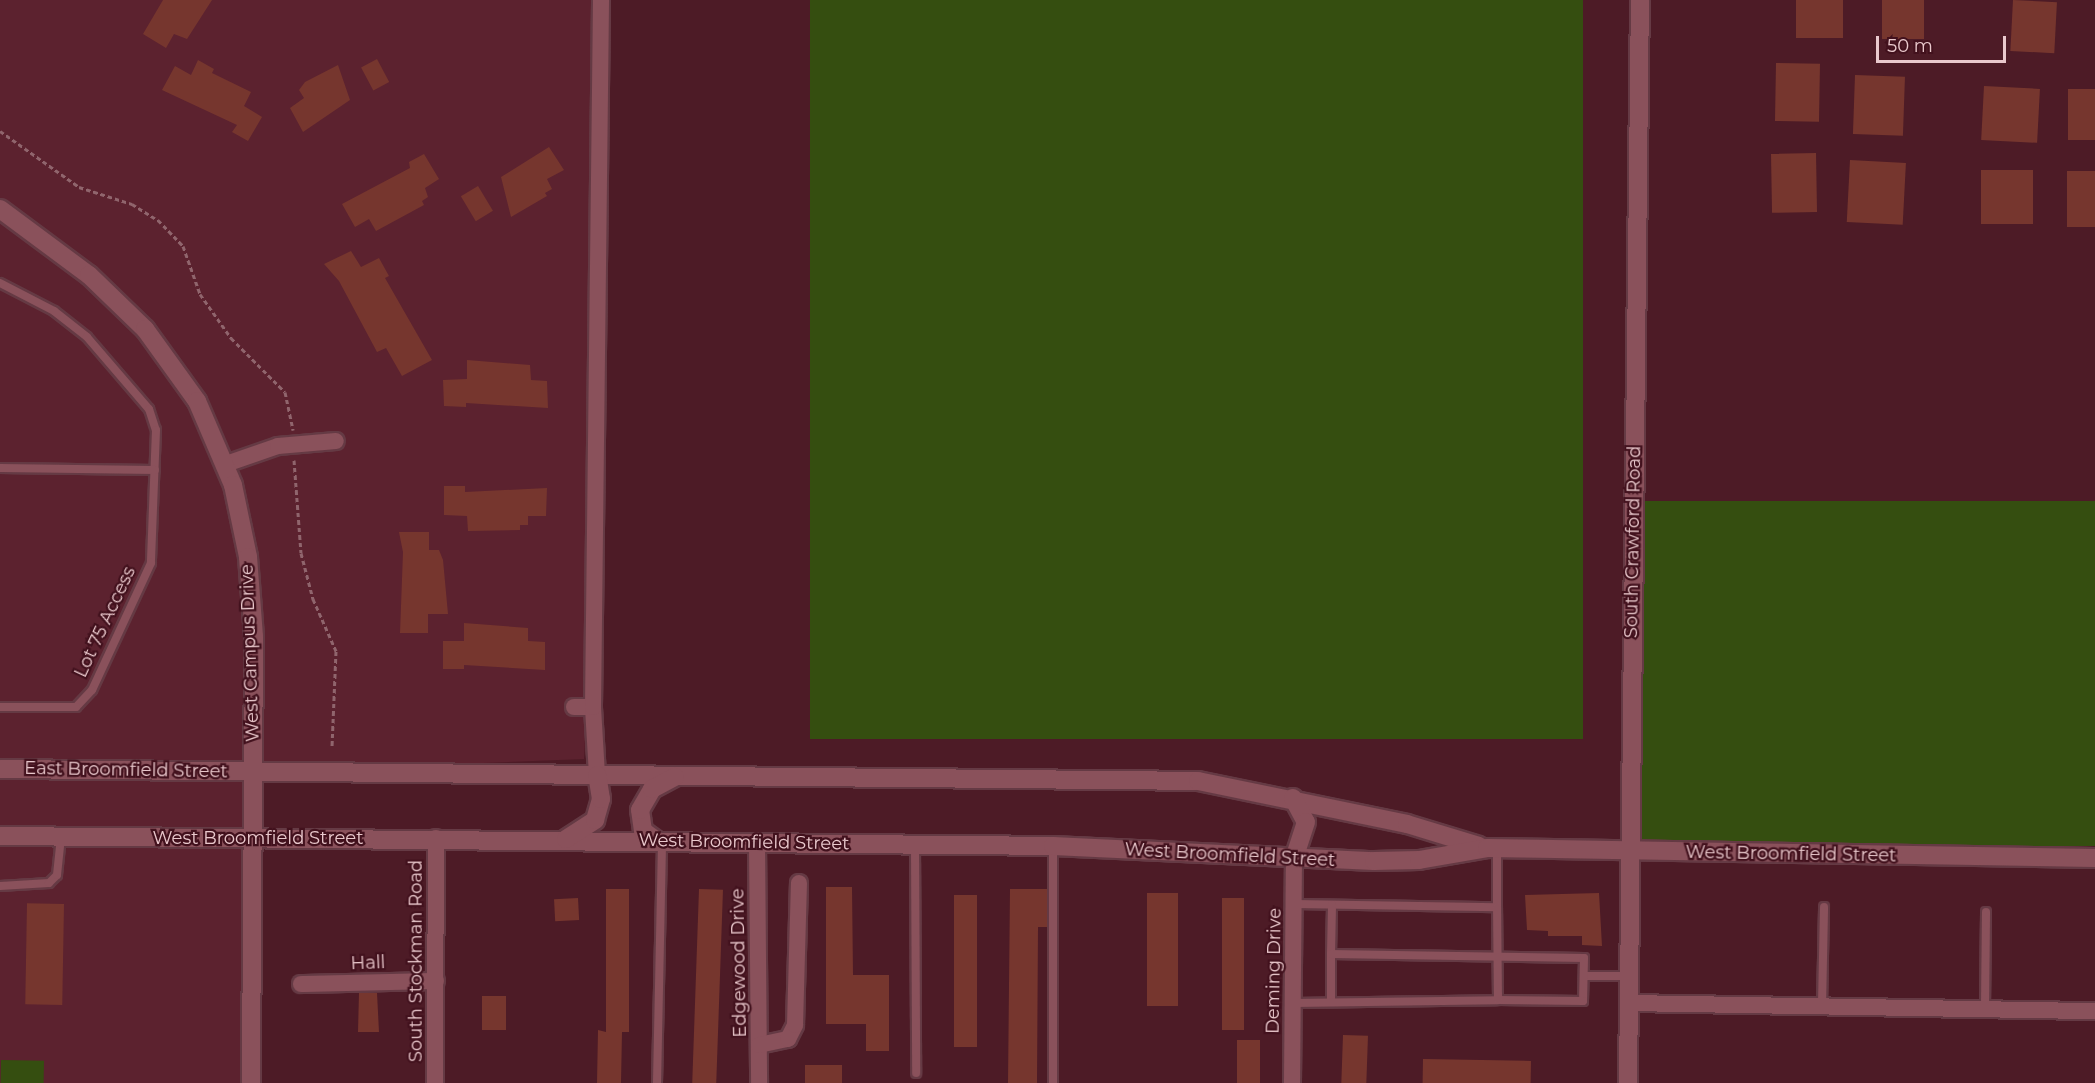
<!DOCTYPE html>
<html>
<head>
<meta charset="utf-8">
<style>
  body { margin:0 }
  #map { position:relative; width:2095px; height:1083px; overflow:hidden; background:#4d1b26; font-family:Montserrat,sans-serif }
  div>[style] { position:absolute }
  .built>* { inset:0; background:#5c222f }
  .green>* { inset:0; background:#354e10; transform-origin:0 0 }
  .building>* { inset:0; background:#76362e; transform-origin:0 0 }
  .path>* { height:3px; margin-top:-1.5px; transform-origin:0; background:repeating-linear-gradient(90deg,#90656d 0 4.5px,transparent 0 7.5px) }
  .roads { filter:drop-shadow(2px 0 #653a44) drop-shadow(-2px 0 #653a44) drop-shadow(0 2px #653a44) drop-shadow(0 -2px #653a44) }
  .lane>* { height:8px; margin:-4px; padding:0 4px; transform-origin:4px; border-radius:4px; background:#8a515b }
  .street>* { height:16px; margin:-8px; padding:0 8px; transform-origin:8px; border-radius:8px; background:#8a515b }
  .secondary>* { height:18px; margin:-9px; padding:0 9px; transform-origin:9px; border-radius:9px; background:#8a515b }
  span { translate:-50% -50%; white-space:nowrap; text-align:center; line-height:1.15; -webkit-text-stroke:4.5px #42111d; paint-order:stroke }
  .street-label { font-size:18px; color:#eac9cd }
  .scale { position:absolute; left:1876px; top:36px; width:130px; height:27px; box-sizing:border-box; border:3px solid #eac9cd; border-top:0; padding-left:8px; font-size:18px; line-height:21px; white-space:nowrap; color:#eac9cd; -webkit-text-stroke:4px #42111d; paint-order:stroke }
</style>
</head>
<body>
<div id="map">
  <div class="built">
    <i style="clip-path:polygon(0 0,601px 0,594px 574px,584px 759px,253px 772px,251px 1083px,0 1083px)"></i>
  </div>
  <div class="green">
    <i style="left:810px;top:0;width:773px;height:739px"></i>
    <i style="left:1634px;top:501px;width:461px;height:345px"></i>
    <i style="left:1px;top:1060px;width:43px;height:23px;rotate:1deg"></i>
  </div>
  <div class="building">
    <i style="clip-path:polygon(163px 0,212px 0,187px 39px,174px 34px,166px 48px,143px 34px)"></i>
    <i style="left:1796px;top:0;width:47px;height:38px"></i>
    <i style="left:1882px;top:0;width:42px;height:39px"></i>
    <i style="left:2013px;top:0;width:44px;height:51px;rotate:3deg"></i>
    <i style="left:377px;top:59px;width:26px;height:18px;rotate:62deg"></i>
    <i style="clip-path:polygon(198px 60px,214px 69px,212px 73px,251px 92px,244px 106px,262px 117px,248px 141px,232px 132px,237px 125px,162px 90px,175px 66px,191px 75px)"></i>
    <i style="left:1776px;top:63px;width:44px;height:58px;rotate:1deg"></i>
    <i style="clip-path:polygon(338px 65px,350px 100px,303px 132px,290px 108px,304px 98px,299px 90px,305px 82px)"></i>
    <i style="left:1855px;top:75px;width:50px;height:59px;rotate:2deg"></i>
    <i style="left:1984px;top:86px;width:56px;height:54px;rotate:3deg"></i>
    <i style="left:2068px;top:89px;width:27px;height:51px"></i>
    <i style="clip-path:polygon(549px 147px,564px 170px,547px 179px,552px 189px,545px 193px,547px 196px,511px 217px,501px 177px)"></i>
    <i style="left:1816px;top:153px;width:59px;height:45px;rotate:89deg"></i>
    <i style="clip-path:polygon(424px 154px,439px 179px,425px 188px,428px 197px,422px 201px,424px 205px,376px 231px,369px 219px,355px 227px,342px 204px,410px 168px,409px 162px)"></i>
    <i style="left:1850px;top:160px;width:56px;height:62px;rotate:3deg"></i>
    <i style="left:1981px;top:170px;width:52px;height:54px"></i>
    <i style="left:2067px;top:171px;width:28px;height:56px"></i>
    <i style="left:478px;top:186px;width:29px;height:20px;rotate:59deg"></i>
    <i style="clip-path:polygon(351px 251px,361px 267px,379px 258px,389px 276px,385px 278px,432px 360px,402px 376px,386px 348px,377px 352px,339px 281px,324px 264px)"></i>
    <i style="clip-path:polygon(467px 360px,530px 365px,531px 380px,547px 381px,548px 408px,466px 403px,466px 407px,444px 406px,443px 380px,467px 379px)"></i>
    <i style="clip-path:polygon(444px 486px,465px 486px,465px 492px,547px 488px,546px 516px,528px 516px,528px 525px,520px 525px,520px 530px,468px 531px,467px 516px,444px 515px)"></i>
    <i style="clip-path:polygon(399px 532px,429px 532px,429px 550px,439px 550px,443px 560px,448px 614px,428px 614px,428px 633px,400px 633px,403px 552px)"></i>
    <i style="clip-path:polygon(464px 623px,528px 628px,528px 641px,545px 642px,545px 670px,464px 665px,464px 669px,443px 669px,443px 641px,464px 641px)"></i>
    <i style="clip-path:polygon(826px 887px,852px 887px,853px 975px,889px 975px,889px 1051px,866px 1051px,866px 1024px,826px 1024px)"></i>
    <i style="clip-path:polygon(606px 889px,629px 889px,629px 1032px,622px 1032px,621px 1083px,597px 1083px,598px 1030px,606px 1032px)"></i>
    <i style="left:699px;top:889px;width:24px;height:194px;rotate:2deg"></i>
    <i style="clip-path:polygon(1010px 889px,1047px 889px,1047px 927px,1038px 927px,1037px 1083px,1008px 1083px)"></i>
    <i style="left:1147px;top:893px;width:31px;height:113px"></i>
    <i style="clip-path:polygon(1599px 893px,1602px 946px,1582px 945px,1582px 936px,1548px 936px,1548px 931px,1527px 930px,1525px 895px)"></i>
    <i style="left:954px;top:895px;width:23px;height:152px"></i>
    <i style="left:578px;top:898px;width:22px;height:24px;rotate:87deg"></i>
    <i style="left:1222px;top:898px;width:22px;height:132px"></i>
    <i style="left:64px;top:904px;width:101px;height:37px;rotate:91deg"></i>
    <i style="clip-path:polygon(359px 993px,377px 993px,379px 1032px,358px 1032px)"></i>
    <i style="left:482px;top:996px;width:24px;height:34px"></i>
    <i style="left:1343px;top:1035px;width:25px;height:48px;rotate:2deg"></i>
    <i style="left:1237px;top:1040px;width:23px;height:43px"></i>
    <i style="left:1423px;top:1059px;width:108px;height:24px;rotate:1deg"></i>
    <i style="left:805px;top:1065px;width:37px;height:18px"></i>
  </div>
  <div class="path">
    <i style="left:0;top:131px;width:97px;rotate:35.3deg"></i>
    <i style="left:79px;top:187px;width:56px;rotate:17.8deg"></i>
    <i style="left:132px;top:204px;width:31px;rotate:32deg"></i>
    <i style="left:158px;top:220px;width:36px;rotate:46deg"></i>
    <i style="left:183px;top:246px;width:51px;rotate:70.5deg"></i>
    <i style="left:200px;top:294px;width:54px;rotate:54.8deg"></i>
    <i style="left:231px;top:338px;width:76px;rotate:45deg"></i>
    <i style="left:285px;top:392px;width:39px;rotate:78deg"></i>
    <i style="left:294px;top:460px;width:93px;rotate:85.7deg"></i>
    <i style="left:301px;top:553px;width:48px;rotate:75.4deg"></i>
    <i style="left:313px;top:599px;width:57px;rotate:66.1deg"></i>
    <i style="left:336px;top:651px;width:95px;rotate:92.4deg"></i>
  </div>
  <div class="roads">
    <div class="lane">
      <i style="left:0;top:283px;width:61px;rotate:27.4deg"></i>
      <i style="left:54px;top:311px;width:42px;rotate:38.2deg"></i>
      <i style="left:87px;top:337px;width:95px;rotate:49.3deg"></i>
      <i style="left:149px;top:409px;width:22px;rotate:72deg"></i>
      <i style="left:156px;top:430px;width:133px;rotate:92.2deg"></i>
      <i style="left:151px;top:563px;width:140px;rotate:114.9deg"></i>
      <i style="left:92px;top:690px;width:23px;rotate:133deg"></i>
      <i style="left:76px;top:707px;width:76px;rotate:180deg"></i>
      <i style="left:0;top:468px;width:155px;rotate:0.7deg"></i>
      <i style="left:915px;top:844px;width:229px;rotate:89.7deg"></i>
      <i style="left:0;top:886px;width:49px;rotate:-3.5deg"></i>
      <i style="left:49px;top:883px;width:11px;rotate:-45deg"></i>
      <i style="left:57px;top:875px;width:31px;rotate:-84deg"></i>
      <i style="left:60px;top:844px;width:9px;rotate:-41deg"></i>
      <i style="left:1295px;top:904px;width:202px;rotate:0.9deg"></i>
      <i style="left:1497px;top:907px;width:58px;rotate:-90deg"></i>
      <i style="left:1331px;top:954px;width:49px;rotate:-88.8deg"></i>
      <i style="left:1584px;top:976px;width:44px"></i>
      <i style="left:1331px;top:1000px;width:46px;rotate:-90deg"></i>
      <i style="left:1331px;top:954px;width:253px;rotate:0.9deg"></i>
      <i style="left:1584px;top:958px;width:43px;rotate:91.3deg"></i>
      <i style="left:1583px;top:1001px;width:85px;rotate:-179.3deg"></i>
      <i style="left:1294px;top:1003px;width:204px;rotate:-0.8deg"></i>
      <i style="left:1498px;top:1000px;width:93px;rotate:-90.6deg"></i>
      <i style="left:1822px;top:1005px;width:98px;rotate:-88.8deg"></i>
      <i style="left:1985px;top:1008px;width:96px;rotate:-89.4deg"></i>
      <i style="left:657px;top:1083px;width:241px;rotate:-88.8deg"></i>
      <i style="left:1053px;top:1083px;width:237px;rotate:-90deg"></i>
    </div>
    <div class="street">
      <i style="left:226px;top:464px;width:55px;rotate:-19.1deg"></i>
      <i style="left:278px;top:446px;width:58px;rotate:-4.9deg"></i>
      <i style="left:574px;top:707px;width:19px"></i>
      <i style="left:597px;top:775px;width:68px;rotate:-93.4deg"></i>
      <i style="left:593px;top:707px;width:707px;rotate:-89.35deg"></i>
      <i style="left:757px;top:843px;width:240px;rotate:89.5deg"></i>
      <i style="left:301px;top:984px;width:135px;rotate:-1.3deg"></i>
      <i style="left:1628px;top:1003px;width:467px;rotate:1deg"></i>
      <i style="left:759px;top:1045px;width:30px;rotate:-12deg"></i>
      <i style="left:788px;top:1039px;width:16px;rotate:-63deg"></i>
      <i style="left:795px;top:1025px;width:142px;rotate:-88.4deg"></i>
      <i style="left:435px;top:1083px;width:245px;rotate:-89.8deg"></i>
      <i style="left:1292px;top:1083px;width:224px;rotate:-89.5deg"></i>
    </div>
    <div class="secondary">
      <i style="left:0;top:209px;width:111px;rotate:36.6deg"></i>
      <i style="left:89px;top:275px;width:78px;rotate:44deg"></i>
      <i style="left:145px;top:329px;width:89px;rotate:54.2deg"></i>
      <i style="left:197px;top:401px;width:91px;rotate:66.8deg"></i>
      <i style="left:233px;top:485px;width:74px;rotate:78.2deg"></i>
      <i style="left:248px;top:557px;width:80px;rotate:85.7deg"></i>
      <i style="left:254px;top:637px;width:446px;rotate:90.4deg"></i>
      <i style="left:0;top:769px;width:1198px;rotate:0.57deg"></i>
      <i style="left:1198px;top:781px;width:213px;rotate:11.6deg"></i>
      <i style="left:1407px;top:824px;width:75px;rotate:17deg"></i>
      <i style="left:1293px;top:798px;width:27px;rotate:62deg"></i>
      <i style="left:1306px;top:822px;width:39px;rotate:108deg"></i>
      <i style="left:0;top:836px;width:1053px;rotate:0.54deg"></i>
      <i style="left:1053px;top:846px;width:321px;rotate:2.7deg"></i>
      <i style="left:1374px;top:861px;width:45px;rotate:-1.3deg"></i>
      <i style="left:1419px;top:860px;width:69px;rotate:-10deg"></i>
      <i style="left:1487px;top:848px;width:608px;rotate:0.94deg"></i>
      <i style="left:566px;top:839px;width:35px;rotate:-33deg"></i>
      <i style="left:595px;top:820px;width:22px;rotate:-74deg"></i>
      <i style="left:601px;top:799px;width:24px;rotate:-99deg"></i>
      <i style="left:657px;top:841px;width:17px;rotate:-144deg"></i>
      <i style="left:643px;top:831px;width:21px;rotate:-98deg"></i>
      <i style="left:640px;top:810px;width:24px;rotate:-60deg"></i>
      <i style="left:652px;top:789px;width:26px;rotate:-28deg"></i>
      <i style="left:1628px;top:1083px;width:1083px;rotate:-89.37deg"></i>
    </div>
  </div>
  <div class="street-label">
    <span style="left:1633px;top:542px;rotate:-89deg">South Crawford Road</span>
    <span style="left:105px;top:622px;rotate:-65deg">Lot 75 Access</span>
    <span style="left:250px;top:653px;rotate:-92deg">West Campus Drive</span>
    <span style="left:126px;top:770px;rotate:1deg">East Broomfield Street</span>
    <span style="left:258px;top:838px">West Broomfield Street</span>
    <span style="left:744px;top:842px;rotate:1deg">West Broomfield Street</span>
    <span style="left:1791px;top:854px;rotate:1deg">West Broomfield Street</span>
    <span style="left:1230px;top:855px;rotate:3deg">West Broomfield Street</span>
    <span style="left:416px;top:961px;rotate:-90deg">South Stockman Road</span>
    <span style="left:368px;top:963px;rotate:-2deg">Hall</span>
    <span style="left:739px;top:963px;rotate:-91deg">Edgewood Drive</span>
    <span style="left:1274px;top:971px;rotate:-89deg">Deming Drive</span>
  </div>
  <div class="scale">50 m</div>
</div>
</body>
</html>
